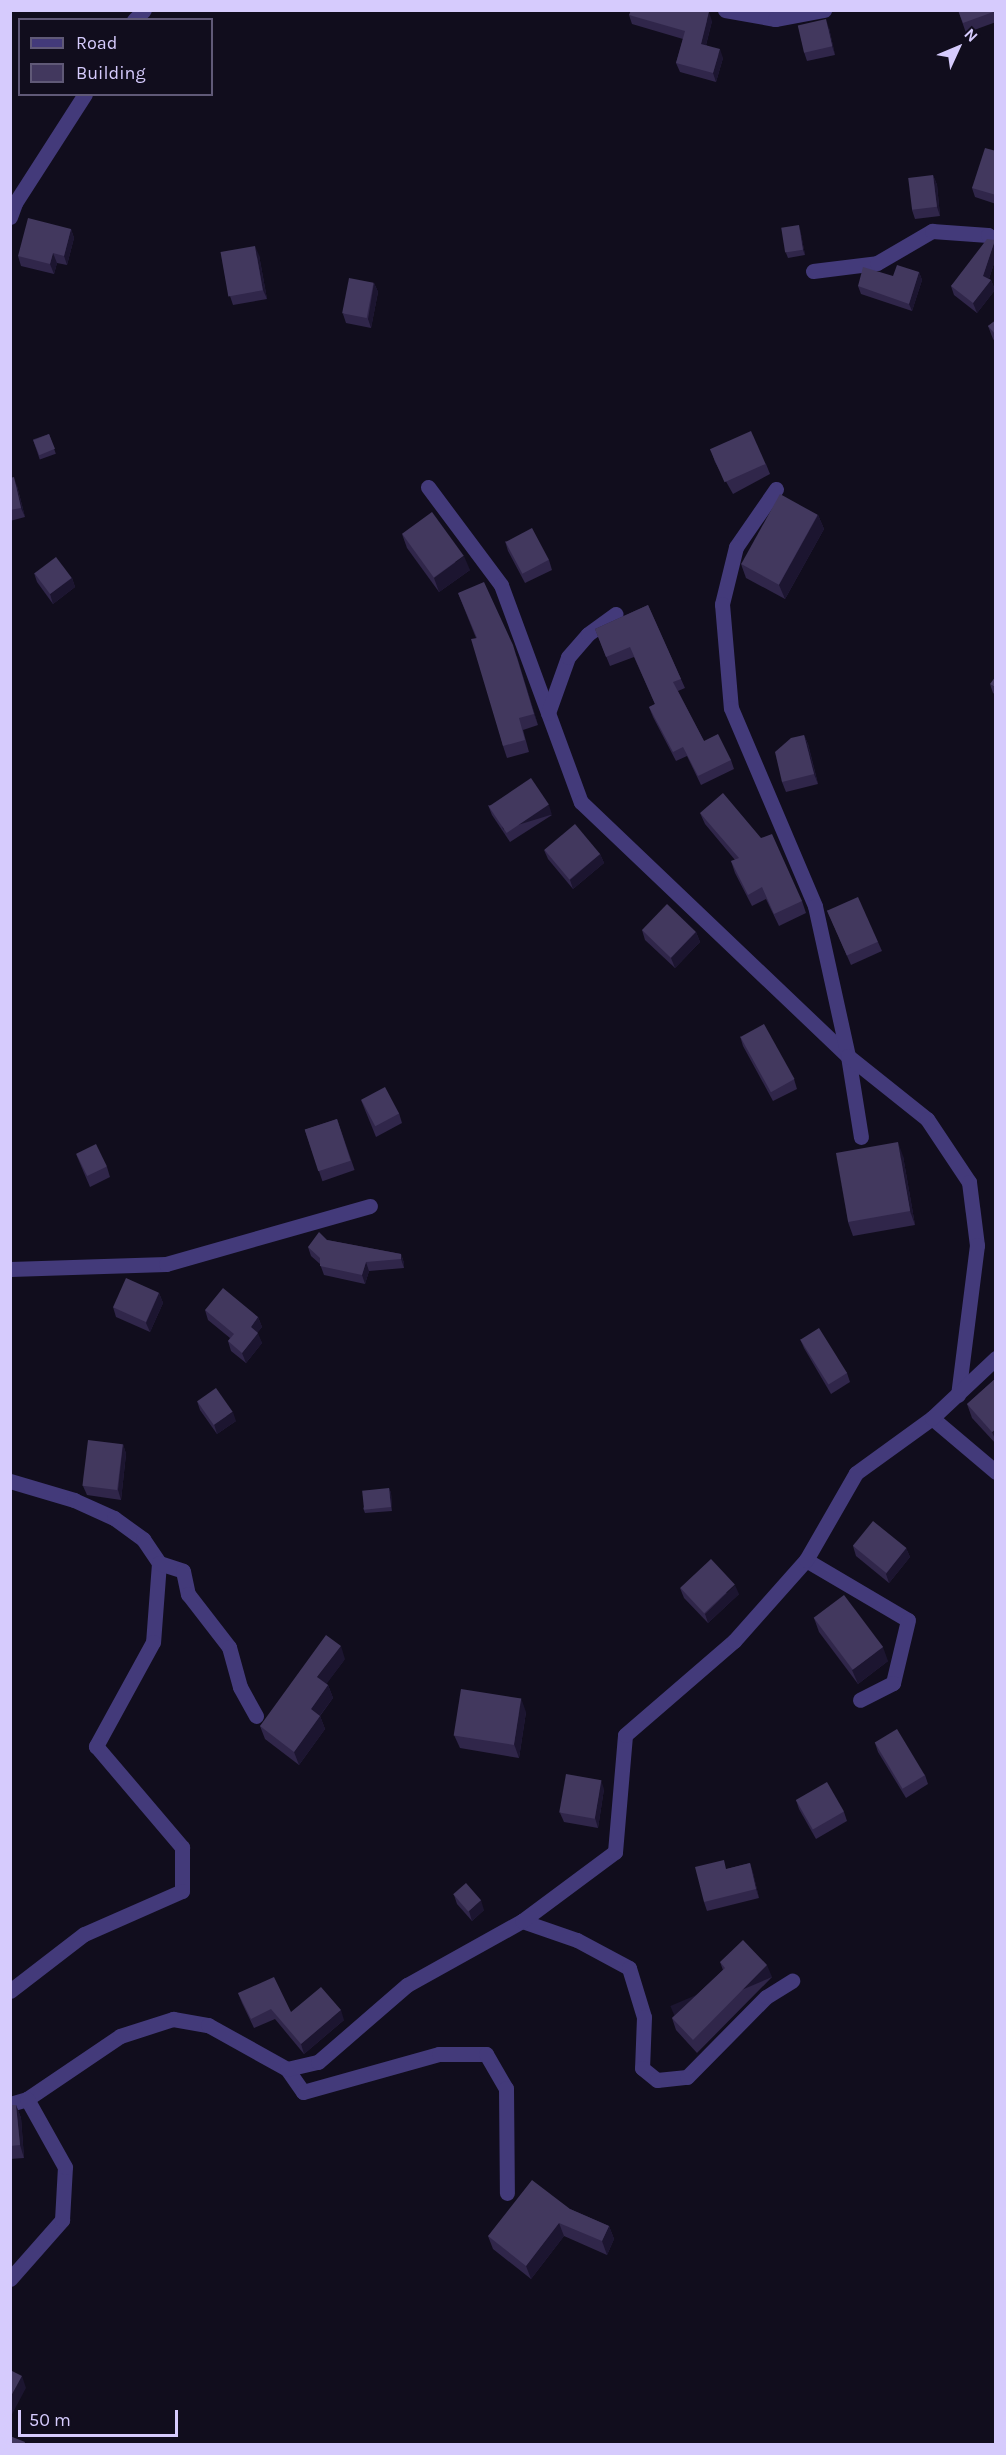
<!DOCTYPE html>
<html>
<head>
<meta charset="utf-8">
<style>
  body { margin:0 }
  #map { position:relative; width:1006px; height:2455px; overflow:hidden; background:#110d1d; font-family:Karla,sans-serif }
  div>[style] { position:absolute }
  .street>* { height:15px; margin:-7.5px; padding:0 7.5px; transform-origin:7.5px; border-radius:7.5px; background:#433a7a }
  .wall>* { inset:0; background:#30264a; transform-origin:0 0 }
  .shaded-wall>* { inset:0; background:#1c1530; transform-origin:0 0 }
  .building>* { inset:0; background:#42385e; transform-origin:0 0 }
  span { translate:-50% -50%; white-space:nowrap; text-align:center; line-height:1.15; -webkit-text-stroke:4.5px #110d1d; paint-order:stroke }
  .frame { position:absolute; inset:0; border:12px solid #d6cbfd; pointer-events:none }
  .legend { position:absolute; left:18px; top:18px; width:195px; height:78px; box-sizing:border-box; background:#110d1d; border:2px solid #605977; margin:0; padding:8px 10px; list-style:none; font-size:18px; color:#d6cbfd }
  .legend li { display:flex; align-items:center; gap:12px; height:30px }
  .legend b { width:30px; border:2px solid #605977 }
  .north { position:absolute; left:928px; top:18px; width:60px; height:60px; -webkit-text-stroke:4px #110d1d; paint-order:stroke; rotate:46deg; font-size:16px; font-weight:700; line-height:24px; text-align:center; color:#d6cbfd }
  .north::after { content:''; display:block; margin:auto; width:21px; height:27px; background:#d6cbfd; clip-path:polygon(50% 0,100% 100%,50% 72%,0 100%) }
  .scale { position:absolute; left:18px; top:2410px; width:160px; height:27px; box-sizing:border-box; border:3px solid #d6cbfd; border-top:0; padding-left:8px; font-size:18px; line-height:21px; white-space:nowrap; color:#d6cbfd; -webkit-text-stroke:4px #110d1d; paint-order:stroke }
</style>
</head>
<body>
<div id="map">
  <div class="street">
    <i style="left:725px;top:10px;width:51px;rotate:10.2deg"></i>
    <i style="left:775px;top:19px;width:50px;rotate:-10.4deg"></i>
    <i style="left:134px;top:20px;width:14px;rotate:-45deg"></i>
    <i style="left:10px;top:217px;width:15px;rotate:-70deg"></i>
    <i style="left:15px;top:203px;width:130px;rotate:-57.3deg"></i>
    <i style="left:813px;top:271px;width:64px;rotate:-7.1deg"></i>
    <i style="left:877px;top:263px;width:64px;rotate:-30.2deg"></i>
    <i style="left:932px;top:231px;width:56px;rotate:4.1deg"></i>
    <i style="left:988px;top:235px;width:9px;rotate:32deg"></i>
    <i style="left:428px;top:487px;width:122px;rotate:53.3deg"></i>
    <i style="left:501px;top:585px;width:231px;rotate:69.8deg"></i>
    <i style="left:581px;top:802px;width:369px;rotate:43.6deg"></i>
    <i style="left:848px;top:1056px;width:82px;rotate:80.9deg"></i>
    <i style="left:776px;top:489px;width:70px;rotate:124.6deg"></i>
    <i style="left:736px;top:547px;width:59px;rotate:103.8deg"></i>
    <i style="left:722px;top:604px;width:104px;rotate:85.1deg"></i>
    <i style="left:731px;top:708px;width:215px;rotate:67deg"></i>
    <i style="left:815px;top:906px;width:154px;rotate:77.6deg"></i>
    <i style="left:848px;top:1056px;width:101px;rotate:38.6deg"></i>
    <i style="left:927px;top:1119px;width:76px;rotate:56.3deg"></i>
    <i style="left:969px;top:1182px;width:64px;rotate:82.8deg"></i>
    <i style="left:977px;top:1245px;width:151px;rotate:97.2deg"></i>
    <i style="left:548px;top:713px;width:59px;rotate:-70.3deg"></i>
    <i style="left:568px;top:657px;width:30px;rotate:-49deg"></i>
    <i style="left:588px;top:634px;width:34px;rotate:-36deg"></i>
    <i style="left:10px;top:1269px;width:156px;rotate:-1.8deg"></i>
    <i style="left:166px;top:1264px;width:212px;rotate:-15.9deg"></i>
    <i style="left:932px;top:1418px;width:84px;rotate:40.2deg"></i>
    <i style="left:10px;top:1481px;width:67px;rotate:16.5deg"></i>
    <i style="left:74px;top:1500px;width:44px;rotate:24.2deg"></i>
    <i style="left:114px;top:1518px;width:36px;rotate:36deg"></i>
    <i style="left:143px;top:1539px;width:29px;rotate:56deg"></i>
    <i style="left:159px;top:1563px;width:79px;rotate:94.3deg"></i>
    <i style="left:153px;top:1642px;width:119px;rotate:118.7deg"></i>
    <i style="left:96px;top:1746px;width:133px;rotate:49.6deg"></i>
    <i style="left:182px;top:1847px;width:44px;rotate:90deg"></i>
    <i style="left:182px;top:1891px;width:107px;rotate:156.3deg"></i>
    <i style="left:84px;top:1934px;width:93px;rotate:142.4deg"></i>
    <i style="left:806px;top:1560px;width:118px;rotate:30.5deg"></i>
    <i style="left:908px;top:1620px;width:65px;rotate:103.4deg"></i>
    <i style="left:893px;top:1683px;width:37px;rotate:153deg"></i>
    <i style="left:159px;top:1563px;width:25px;rotate:18deg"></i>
    <i style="left:183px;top:1571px;width:24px;rotate:78deg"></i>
    <i style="left:188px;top:1594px;width:67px;rotate:52.3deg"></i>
    <i style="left:229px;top:1647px;width:41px;rotate:74.6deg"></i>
    <i style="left:240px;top:1687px;width:33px;rotate:61deg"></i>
    <i style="left:522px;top:1921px;width:58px;rotate:19.1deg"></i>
    <i style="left:577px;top:1940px;width:59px;rotate:28.3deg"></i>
    <i style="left:629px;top:1968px;width:51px;rotate:73deg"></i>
    <i style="left:644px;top:2017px;width:51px;rotate:92.2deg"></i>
    <i style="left:642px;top:2068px;width:19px;rotate:39deg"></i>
    <i style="left:657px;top:2080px;width:30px;rotate:-6deg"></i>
    <i style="left:687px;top:2077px;width:112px;rotate:-45.4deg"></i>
    <i style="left:766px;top:1997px;width:31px;rotate:-32deg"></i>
    <i style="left:287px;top:2069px;width:28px;rotate:55deg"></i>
    <i style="left:303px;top:2092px;width:141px;rotate:-15.6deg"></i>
    <i style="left:439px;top:2054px;width:47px"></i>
    <i style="left:486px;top:2054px;width:39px;rotate:60deg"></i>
    <i style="left:506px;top:2088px;width:105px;rotate:89.5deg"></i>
    <i style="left:10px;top:2104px;width:18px;rotate:-16deg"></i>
    <i style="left:27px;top:2099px;width:112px;rotate:-34.1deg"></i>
    <i style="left:120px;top:2036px;width:56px;rotate:-17.8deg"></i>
    <i style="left:173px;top:2019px;width:36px;rotate:10deg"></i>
    <i style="left:208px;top:2025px;width:90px;rotate:29.1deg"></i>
    <i style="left:287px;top:2069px;width:32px;rotate:-13deg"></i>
    <i style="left:318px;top:2062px;width:118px;rotate:-40.9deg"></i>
    <i style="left:407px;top:1985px;width:132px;rotate:-29.1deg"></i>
    <i style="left:522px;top:1921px;width:116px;rotate:-36.6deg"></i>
    <i style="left:615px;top:1852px;width:117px;rotate:-85.1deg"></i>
    <i style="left:625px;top:1735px;width:144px;rotate:-40.8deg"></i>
    <i style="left:734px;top:1641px;width:108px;rotate:-48.4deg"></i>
    <i style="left:806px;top:1560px;width:100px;rotate:-60.1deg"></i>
    <i style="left:856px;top:1473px;width:94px;rotate:-35.9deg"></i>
    <i style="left:932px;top:1418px;width:88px;rotate:-43.2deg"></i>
    <i style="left:10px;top:2279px;width:79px;rotate:-48.6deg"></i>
    <i style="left:62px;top:2220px;width:53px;rotate:-86.8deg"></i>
    <i style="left:65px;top:2167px;width:78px;rotate:-119.2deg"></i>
  </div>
  <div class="wall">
    <i style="clip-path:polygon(958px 10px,996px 10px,996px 22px,966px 33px)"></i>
    <i style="clip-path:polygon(629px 15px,712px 21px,706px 45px,723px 58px,716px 82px,680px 72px,676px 63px,683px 39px,632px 24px)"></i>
    <i style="clip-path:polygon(829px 28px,835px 55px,807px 61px,804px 52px)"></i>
    <i style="clip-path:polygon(996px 151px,996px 204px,975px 197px,972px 188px)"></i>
    <i style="clip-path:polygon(933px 175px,937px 185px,940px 216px,915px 219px,912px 210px)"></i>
    <i style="clip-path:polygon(71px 229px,74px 238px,67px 265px,57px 263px,54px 274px,21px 266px,18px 256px)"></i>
    <i style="clip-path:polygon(800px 229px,805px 255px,788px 258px,786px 253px)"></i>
    <i style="clip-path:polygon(995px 240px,996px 243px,996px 257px,989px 279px,991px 280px,995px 290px,977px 313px,954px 295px,951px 286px)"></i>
    <i style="clip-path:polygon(259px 255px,267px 299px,233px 305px,230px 296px)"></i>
    <i style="clip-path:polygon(919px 272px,922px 280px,912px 311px,861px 294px,858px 286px,893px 276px)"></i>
    <i style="clip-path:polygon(374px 283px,378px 292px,371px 328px,346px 323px,343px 314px)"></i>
    <i style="clip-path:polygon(996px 320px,996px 343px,993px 339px,988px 326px)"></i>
    <i style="left:49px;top:434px;width:21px;height:17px;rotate:71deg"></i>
    <i style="clip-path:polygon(712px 453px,766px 464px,770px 474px,733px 494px,715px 462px)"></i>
    <i style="clip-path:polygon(10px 478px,17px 486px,25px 517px,10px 521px)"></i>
    <i style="clip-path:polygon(818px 515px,824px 529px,785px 599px,746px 578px,741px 564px)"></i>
    <i style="clip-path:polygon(402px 534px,470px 570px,439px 592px,407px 548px)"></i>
    <i style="clip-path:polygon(505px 541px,549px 560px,552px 570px,525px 583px,508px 551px)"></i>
    <i style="clip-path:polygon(34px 573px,72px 578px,75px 587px,53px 604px,37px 582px)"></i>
    <i style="clip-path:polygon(458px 593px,517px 657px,538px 725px,523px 730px,529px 752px,507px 758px,503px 746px,476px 638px)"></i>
    <i style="clip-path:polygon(648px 605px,685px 688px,678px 691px,704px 741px,731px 760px,734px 769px,701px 785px,687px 756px,676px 761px,653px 717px,649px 707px,655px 704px,634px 657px,610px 666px,595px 629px)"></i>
    <i style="clip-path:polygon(990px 684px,996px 688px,996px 695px,993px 693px)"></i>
    <i style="clip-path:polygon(804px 735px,808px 744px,818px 784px,786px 792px,782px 782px)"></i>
    <i style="clip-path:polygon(488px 805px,552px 815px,510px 842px,492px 815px)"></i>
    <i style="clip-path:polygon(700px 813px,802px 901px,806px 913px,779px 926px,766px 899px,752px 906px,735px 873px,731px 861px,735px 860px,705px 824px)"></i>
    <i style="clip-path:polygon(544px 850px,600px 854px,604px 863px,573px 889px,548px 859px)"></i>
    <i style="clip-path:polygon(827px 910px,878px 942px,882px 951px,851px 965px)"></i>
    <i style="clip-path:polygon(642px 930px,696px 932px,700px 942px,675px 968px,645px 940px)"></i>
    <i style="clip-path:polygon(740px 1036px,794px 1079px,797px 1089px,773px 1101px,743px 1046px)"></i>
    <i style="clip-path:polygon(361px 1100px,399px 1113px,402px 1123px,376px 1137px)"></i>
    <i style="left:337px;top:1119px;width:54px;height:34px;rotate:71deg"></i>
    <i style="clip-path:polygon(76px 1154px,107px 1167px,110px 1177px,90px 1187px)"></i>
    <i style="clip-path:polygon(903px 1156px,915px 1225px,853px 1236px,848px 1222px)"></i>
    <i style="clip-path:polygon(327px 1240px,401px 1254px,404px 1263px,404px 1268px,369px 1271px,365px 1284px,324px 1275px,320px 1264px,311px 1256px,308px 1247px)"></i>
    <i style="clip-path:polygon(159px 1293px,163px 1303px,150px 1332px,116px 1317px,113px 1307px)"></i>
    <i style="clip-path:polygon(205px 1310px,258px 1317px,262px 1327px,257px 1333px,262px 1343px,246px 1363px,231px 1351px,228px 1341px,230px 1338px,208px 1320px)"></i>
    <i style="clip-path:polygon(800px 1339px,847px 1373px,850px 1382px,831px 1394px,804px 1348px)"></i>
    <i style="clip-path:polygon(996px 1378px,996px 1444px,972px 1418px,967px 1404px)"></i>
    <i style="clip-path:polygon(197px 1401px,236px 1421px,217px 1434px,200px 1410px)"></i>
    <i style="clip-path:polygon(123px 1444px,126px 1454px,121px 1500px,87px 1495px,83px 1486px)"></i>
    <i style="clip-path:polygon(389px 1488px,391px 1493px,392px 1511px,365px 1513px,363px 1508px)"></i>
    <i style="clip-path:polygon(853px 1546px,906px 1548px,910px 1557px,889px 1583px,856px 1556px)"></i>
    <i style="clip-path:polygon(680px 1588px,739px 1594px,708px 1623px,684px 1598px)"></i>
    <i style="clip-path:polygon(814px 1618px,888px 1661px,858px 1684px,819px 1632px)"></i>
    <i style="clip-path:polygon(345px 1659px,326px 1684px,328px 1685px,333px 1698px,320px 1716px,325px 1729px,299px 1765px,265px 1739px,260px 1726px)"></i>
    <i style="clip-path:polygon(526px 1712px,519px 1758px,460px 1748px,454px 1735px)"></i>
    <i style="clip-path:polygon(875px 1743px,925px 1775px,928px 1784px,906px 1798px,878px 1752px)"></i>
    <i style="clip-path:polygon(604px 1789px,598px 1828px,564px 1822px,560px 1813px)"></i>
    <i style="clip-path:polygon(796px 1800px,844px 1812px,847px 1821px,816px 1839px,799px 1809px)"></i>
    <i style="clip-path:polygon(750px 1863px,753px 1873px,759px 1898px,707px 1911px,704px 1902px,727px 1869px)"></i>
    <i style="clip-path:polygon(454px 1895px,484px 1910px,472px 1921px,457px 1904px)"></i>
    <i style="clip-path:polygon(720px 1962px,772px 1977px,697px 2053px,676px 2030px,672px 2018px,723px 1970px)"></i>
    <i style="clip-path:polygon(238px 1993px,291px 2012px,344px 2020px,304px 2054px,275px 2019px,254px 2028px,242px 2003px)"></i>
    <i style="clip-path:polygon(10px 2105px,16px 2105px,21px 2118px,24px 2158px,10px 2159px)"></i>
    <i style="clip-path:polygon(570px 2209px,609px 2226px,614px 2239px,607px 2255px,564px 2236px,531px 2279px,493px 2249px,488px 2236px)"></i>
  </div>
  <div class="shaded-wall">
    <i style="clip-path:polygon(709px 12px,712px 21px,704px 53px,701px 44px)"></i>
    <i style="clip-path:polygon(826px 19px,829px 28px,835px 55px,832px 46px)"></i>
    <i style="clip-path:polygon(720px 49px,723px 58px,716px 82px,713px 73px)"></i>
    <i style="clip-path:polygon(933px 175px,937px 185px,940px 216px,937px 207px)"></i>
    <i style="clip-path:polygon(799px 225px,800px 229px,805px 255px,803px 250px)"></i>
    <i style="clip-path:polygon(71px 229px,74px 238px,67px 265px,64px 256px)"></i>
    <i style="clip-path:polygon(995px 240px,996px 243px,996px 257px,987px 285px,983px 276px)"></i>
    <i style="clip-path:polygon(255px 246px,259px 255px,267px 299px,263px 290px)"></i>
    <i style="clip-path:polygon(53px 253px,57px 263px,54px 274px,50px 264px)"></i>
    <i style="clip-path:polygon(919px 272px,922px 280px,912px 311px,909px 304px)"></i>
    <i style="clip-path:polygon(991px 280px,995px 290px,977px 313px,973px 303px)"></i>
    <i style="clip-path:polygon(374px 283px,378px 292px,371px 328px,368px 319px)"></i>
    <i style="clip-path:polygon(14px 477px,17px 486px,25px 517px,21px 508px)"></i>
    <i style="clip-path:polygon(818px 515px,824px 529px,785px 599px,779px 585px)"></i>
    <i style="clip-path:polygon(464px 556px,470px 570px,439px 592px,434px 578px)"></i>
    <i style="clip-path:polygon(72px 578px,75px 587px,53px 604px,50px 594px)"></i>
    <i style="clip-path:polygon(513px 645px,517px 657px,538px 725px,534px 714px)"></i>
    <i style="clip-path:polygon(804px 735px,808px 744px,818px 784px,814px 774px)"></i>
    <i style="left:549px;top:805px;width:10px;height:51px;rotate:73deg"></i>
    <i style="clip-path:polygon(600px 854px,604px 863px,573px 889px,570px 880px)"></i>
    <i style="clip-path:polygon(696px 932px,700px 942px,675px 968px,671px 958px)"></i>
    <i style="clip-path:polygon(898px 1142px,903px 1156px,915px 1225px,910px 1211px)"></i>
    <i style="clip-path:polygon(401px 1254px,404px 1263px,404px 1268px,401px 1259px)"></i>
    <i style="clip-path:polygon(366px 1262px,369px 1271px,365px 1284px,362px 1275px)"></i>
    <i style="clip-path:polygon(159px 1293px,163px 1303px,150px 1332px,146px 1323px)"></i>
    <i style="clip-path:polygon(258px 1317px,262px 1327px,254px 1337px,251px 1327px)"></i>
    <i style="clip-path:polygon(258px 1333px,262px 1343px,246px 1363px,242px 1353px)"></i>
    <i style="clip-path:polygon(233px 1412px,236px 1421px,217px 1434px,214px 1424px)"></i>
    <i style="clip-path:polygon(996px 1429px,996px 1441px,992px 1432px)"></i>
    <i style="clip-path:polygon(123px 1444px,126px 1454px,121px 1500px,118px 1490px)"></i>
    <i style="clip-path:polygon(389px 1488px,391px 1493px,392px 1511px,391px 1507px)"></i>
    <i style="clip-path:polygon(906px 1548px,910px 1557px,889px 1583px,886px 1574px)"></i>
    <i style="clip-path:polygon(735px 1585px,739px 1594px,708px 1623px,705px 1614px)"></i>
    <i style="clip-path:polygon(341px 1646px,345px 1659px,322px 1690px,317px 1677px)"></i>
    <i style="clip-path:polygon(883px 1647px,888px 1661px,858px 1684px,852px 1670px)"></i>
    <i style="clip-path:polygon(328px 1685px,333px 1698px,315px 1722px,311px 1709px)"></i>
    <i style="clip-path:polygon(521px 1698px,526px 1712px,519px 1758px,514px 1744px)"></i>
    <i style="clip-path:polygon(320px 1716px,325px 1729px,299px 1765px,294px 1752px)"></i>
    <i style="clip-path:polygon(601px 1780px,604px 1789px,598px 1828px,595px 1818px)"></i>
    <i style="clip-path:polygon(750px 1863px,753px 1873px,759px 1898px,756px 1889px)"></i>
    <i style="clip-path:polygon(481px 1900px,484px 1910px,472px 1921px,469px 1911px)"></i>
    <i style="left:767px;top:1965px;width:13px;height:105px;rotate:67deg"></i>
    <i style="clip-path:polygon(341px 2010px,344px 2020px,304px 2054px,301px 2044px)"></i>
    <i style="clip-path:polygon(16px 2105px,21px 2118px,24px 2158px,20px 2145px)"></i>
    <i style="clip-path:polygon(559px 2223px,564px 2236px,531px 2279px,526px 2266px)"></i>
    <i style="clip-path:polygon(609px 2226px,614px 2239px,607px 2255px,602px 2241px)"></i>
    <i style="clip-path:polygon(22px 2376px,26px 2388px,10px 2418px,10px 2398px)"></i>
  </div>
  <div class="building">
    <i style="clip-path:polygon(631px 10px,704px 10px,709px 12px,701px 44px,720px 49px,713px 73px,676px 63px,685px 31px,629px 15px)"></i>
    <i style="clip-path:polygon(958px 10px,996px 10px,996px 11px,963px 23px)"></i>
    <i style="left:826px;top:19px;width:28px;height:29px;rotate:77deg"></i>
    <i style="clip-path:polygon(985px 148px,996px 151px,996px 195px,972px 188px)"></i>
    <i style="left:933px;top:175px;width:32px;height:25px;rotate:83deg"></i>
    <i style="clip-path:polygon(28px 218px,71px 229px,64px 256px,53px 253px,50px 264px,18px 256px)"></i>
    <i style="left:799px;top:225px;width:25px;height:18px;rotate:81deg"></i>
    <i style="clip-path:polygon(987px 239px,995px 240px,983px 276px,991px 280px,973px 303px,951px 286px)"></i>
    <i style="left:255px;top:246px;width:45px;height:35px;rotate:80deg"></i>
    <i style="clip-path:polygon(897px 265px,919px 272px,909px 304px,858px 286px,863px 267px,893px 276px)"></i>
    <i style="left:349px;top:278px;width:25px;height:36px;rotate:11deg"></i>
    <i style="clip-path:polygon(996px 320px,996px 335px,988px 326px)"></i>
    <i style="left:751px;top:431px;width:36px;height:45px;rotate:66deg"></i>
    <i style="left:49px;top:434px;width:16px;height:17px;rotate:68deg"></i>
    <i style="clip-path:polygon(14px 477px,21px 508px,10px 510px,10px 478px)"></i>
    <i style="left:780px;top:494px;width:43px;height:80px;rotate:29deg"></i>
    <i style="left:432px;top:512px;width:54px;height:37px;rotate:54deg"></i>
    <i style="left:532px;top:528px;width:36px;height:30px;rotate:62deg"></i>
    <i style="left:56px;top:557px;width:26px;height:27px;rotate:53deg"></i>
    <i style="clip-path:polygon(484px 582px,513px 645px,534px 714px,519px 718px,525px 740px,503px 746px,471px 639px,477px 638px,458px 593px)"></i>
    <i style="clip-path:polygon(648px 605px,681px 679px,673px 682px,704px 741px,718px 734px,731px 760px,698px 776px,683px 747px,673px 752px,649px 707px,655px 704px,630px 647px,606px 657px,595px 629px)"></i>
    <i style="clip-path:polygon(996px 676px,996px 688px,990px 684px)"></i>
    <i style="clip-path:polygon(804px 735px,814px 774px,782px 782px,775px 752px,791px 738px)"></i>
    <i style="left:531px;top:778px;width:32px;height:51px;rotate:56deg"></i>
    <i style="clip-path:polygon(723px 793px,761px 838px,772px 834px,802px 901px,774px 914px,762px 887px,748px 895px,731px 861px,739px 858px,700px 813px)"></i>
    <i style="left:575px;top:824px;width:39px;height:40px;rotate:50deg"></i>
    <i style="left:858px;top:897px;width:49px;height:34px;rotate:66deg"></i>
    <i style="left:667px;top:904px;width:40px;height:36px;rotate:44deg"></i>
    <i style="left:764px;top:1024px;width:63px;height:27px;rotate:61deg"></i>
    <i style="left:385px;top:1087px;width:30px;height:27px;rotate:62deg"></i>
    <i style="left:337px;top:1119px;width:44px;height:34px;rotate:72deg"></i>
    <i style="left:898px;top:1142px;width:70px;height:63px;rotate:80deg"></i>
    <i style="left:96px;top:1144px;width:25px;height:22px;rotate:64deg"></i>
    <i style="clip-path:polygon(319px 1232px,327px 1240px,401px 1254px,401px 1259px,366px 1262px,362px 1275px,320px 1266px,320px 1258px,308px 1247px)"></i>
    <i style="left:126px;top:1278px;width:36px;height:32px;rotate:24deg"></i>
    <i style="clip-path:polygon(223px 1288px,258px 1317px,251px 1327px,258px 1333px,242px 1353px,228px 1341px,234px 1334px,205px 1310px)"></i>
    <i style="left:819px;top:1328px;width:53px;height:22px;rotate:58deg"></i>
    <i style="clip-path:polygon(996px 1378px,996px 1429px,992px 1432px,967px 1404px)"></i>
    <i style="left:216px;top:1388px;width:29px;height:23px;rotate:55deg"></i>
    <i style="left:88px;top:1440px;width:35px;height:46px;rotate:7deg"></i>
    <i style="left:389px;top:1488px;width:19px;height:27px;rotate:84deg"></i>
    <i style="left:873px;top:1521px;width:43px;height:32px;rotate:39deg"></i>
    <i style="left:711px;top:1559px;width:35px;height:42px;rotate:47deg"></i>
    <i style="left:844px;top:1595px;width:65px;height:38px;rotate:53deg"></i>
    <i style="clip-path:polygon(326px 1635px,341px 1646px,317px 1677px,328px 1685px,311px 1709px,320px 1716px,294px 1752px,260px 1726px)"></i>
    <i style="left:461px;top:1689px;width:61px;height:47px;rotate:9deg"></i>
    <i style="left:897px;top:1729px;width:54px;height:26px;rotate:59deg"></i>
    <i style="left:566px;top:1774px;width:36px;height:39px;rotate:10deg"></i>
    <i style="left:827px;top:1782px;width:34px;height:36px;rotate:60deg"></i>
    <i style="clip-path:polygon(724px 1860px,726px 1869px,750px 1863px,756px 1889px,704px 1902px,695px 1867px)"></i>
    <i style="left:466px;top:1883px;width:23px;height:17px;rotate:49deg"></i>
    <i style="clip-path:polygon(743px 1940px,767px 1965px,693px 2040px,672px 2018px,725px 1968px,720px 1962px)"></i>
    <i style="clip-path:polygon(274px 1977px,291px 2012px,321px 1987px,341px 2010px,301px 2044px,271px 2009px,251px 2019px,238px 1993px)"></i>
    <i style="clip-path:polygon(10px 2105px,16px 2105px,20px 2145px,10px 2146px)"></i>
    <i style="clip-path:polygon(532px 2180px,570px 2209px,609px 2226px,602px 2241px,559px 2223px,526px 2266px,488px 2236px)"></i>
    <i style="clip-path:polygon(10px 2370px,22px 2376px,10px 2398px)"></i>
    <i style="clip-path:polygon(10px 2436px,25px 2442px,24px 2445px,10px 2445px)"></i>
  </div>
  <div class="frame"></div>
  <ul class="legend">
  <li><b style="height:8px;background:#433a7a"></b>Road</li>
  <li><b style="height:16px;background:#42385e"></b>Building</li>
  </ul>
  <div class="north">N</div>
  <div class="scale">50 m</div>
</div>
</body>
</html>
